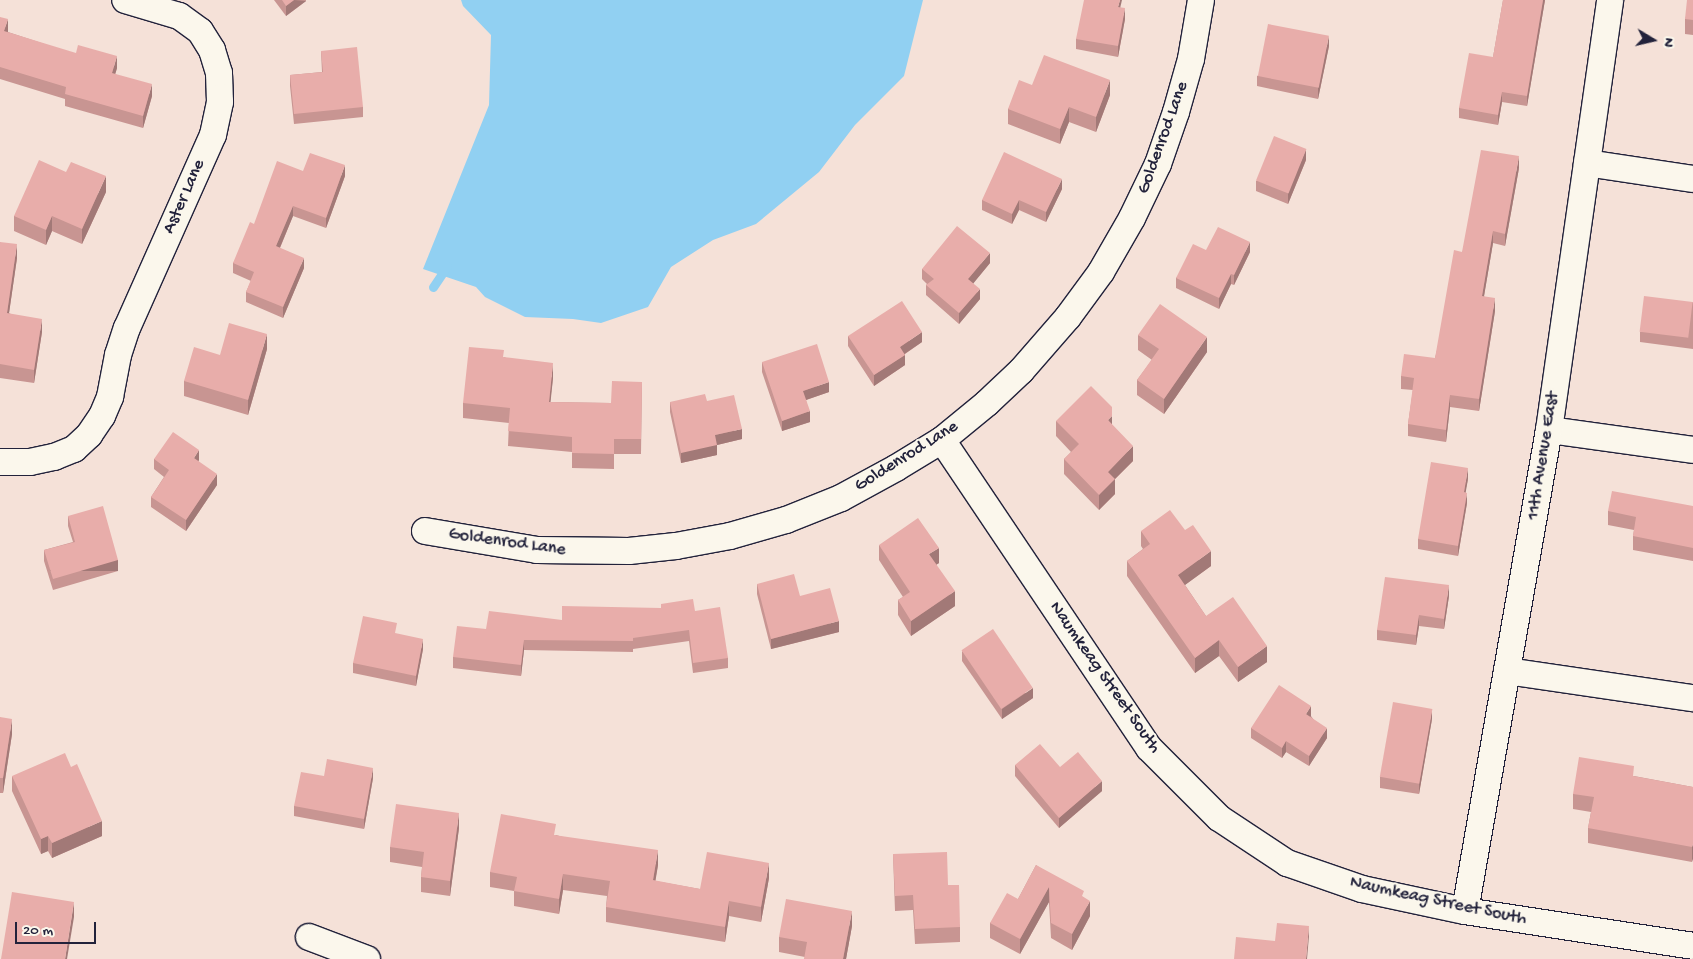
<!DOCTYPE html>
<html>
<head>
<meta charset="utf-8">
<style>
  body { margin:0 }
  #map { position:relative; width:1693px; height:959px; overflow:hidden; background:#f5e1d8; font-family:"Gochi Hand",sans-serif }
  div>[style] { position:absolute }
  .water>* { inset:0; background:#91d0f2 }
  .stream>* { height:9px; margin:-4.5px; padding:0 4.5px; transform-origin:4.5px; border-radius:4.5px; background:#91d0f2 }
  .roads { filter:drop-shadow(1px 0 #22223b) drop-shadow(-1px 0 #22223b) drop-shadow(0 1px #22223b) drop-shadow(0 -1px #22223b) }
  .minor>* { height:26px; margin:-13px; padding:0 13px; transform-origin:13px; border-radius:13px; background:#fbf7ec }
  .wall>* { inset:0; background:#c89592 }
  .shaded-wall>* { inset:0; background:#a27977; transform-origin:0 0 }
  .building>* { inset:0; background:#e8adaa; transform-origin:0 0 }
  span { translate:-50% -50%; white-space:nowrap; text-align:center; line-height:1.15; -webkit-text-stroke:4px #fbf7ec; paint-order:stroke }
  .street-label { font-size:18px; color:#22223b }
  .north { position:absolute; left:1628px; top:15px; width:50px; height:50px; -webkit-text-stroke:4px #fbf7ec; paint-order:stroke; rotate:99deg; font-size:14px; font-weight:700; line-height:20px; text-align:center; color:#22223b }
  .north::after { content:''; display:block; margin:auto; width:18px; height:22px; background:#22223b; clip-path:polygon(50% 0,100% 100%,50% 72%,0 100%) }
  .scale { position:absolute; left:15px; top:922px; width:81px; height:22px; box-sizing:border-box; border:2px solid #22223b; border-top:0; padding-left:6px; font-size:15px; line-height:18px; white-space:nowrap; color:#22223b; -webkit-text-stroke:4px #fbf7ec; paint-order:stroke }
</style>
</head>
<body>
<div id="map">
  <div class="water">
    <i style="clip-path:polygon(461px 0,923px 0,904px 76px,855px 125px,819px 172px,756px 224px,713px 240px,671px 267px,648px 307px,601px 323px,573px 319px,525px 317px,485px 297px,476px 287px,423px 269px,489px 105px,491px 35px,463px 6px)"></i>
  </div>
  <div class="stream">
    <i style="left:433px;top:287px;width:25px;rotate:-56deg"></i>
  </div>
  <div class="roads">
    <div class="minor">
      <i style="left:1587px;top:163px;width:107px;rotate:8.6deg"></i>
      <i style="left:1549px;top:430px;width:145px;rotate:7.9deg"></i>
      <i style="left:942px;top:440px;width:371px;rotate:56.1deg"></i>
      <i style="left:1149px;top:748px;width:99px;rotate:45deg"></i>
      <i style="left:1219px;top:818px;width:82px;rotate:33.5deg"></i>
      <i style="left:1287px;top:863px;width:79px;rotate:19.1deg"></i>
      <i style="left:1362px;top:889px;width:105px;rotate:12.1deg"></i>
      <i style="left:1465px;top:911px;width:231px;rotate:8.7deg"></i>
      <i style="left:0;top:462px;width:30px"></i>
      <i style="left:30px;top:462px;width:25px;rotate:-12deg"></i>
      <i style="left:54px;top:457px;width:22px;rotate:-22deg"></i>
      <i style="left:74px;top:449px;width:21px;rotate:-43deg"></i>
      <i style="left:89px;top:435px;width:23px;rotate:-56deg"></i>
      <i style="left:102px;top:416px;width:21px;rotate:-67deg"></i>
      <i style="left:110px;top:397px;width:43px;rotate:-79.2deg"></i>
      <i style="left:118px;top:355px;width:28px;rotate:-72deg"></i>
      <i style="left:127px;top:328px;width:211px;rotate:-66deg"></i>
      <i style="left:213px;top:135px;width:34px;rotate:-78deg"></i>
      <i style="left:220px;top:102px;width:29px;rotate:-92deg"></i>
      <i style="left:219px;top:73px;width:24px;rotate:-107deg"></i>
      <i style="left:212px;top:50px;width:22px;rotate:-122deg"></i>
      <i style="left:200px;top:31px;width:26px;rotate:-144deg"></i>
      <i style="left:179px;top:16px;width:56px;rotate:-163.5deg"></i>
      <i style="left:425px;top:531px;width:114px;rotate:9.6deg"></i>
      <i style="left:537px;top:550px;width:92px;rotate:0.6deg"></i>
      <i style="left:629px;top:551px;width:47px;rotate:-6.1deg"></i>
      <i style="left:676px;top:546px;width:55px;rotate:-10.5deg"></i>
      <i style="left:730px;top:536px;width:58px;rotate:-15.9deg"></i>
      <i style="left:786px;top:520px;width:59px;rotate:-21.8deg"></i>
      <i style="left:841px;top:498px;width:63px;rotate:-28.6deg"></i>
      <i style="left:896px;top:468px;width:54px;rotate:-31.3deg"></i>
      <i style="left:942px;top:440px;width:58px;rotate:-39.4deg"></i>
      <i style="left:987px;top:403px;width:47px;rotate:-43.3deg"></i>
      <i style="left:1021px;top:371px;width:72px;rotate:-49deg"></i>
      <i style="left:1068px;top:317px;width:56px;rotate:-53.7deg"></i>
      <i style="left:1101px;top:272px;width:62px;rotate:-60.1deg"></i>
      <i style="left:1132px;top:218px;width:60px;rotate:-64.3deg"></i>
      <i style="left:1158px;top:164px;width:55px;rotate:-70.9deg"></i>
      <i style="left:1176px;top:112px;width:55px;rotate:-74.2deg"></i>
      <i style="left:1191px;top:59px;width:60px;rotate:-80.4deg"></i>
      <i style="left:1507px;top:671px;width:188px;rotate:8.3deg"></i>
      <i style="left:1465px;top:911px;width:488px;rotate:-80.1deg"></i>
      <i style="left:1549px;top:430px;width:434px;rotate:-81.9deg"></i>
      <i style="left:309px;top:937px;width:62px;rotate:20.8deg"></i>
    </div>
  </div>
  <div class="wall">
    <i style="clip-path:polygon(274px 0,306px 0,306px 1px,286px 16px)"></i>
    <i style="clip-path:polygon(1503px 0,1545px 0,1527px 106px,1502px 102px,1498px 125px,1459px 118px,1459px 108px,1493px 57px)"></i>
    <i style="clip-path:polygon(1693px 0,1693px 35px,1685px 34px,1685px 19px)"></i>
    <i style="clip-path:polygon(1120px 7px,1125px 19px,1118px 57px,1076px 49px,1076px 39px)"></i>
    <i style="clip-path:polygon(0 17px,8px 31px,8px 32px,117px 68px,115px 74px,152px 96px,143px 128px,65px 106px,65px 99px,0 79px)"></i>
    <i style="clip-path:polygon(1329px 46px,1318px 99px,1257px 86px,1257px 76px)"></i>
    <i style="clip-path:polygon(321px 51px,363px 107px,363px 117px,294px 124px,290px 86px,290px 75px,322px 72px)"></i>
    <i style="clip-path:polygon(1032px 85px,1110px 95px,1096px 132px,1069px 122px,1060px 144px,1008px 124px,1008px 109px)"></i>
    <i style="clip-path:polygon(1306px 160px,1288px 204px,1256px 191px,1256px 181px)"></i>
    <i style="clip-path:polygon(1519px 168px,1505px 246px,1493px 243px,1484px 296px,1495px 311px,1479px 411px,1450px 407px,1446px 442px,1408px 436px,1408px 424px,1413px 390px,1401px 389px,1401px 376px,1435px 358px,1462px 252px)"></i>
    <i style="clip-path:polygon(303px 171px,345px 176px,326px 228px,293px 216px,280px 248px,304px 268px,283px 318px,246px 302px,246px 292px,251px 281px,233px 273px,233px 263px)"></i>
    <i style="clip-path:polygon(1062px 189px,1046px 222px,1019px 210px,1012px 224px,982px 210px,982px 200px)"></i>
    <i style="clip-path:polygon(106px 192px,82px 244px,52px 231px,46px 245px,14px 231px,14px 216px)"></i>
    <i style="clip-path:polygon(0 242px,17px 258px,9px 313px,42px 332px,34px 383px,0 378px)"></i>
    <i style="clip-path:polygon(1206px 250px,1250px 252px,1234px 285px,1231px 284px,1219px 309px,1176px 288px,1176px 278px)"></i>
    <i style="clip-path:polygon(990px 263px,973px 283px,980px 299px,959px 324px,926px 295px,926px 285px,927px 284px,922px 279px,922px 269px)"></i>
    <i style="clip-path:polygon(1693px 302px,1693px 349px,1640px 342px,1640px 332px)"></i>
    <i style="clip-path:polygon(1138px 335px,1207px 352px,1164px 414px,1137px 395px,1137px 380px,1152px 360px,1138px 350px)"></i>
    <i style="clip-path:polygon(848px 336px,922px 342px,905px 354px,905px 365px,874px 386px,848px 346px)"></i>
    <i style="clip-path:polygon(267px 349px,248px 415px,184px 396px,184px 381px,220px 355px)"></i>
    <i style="clip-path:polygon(504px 357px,553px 378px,550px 402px,611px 403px,642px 382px,641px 454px,614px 454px,614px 469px,572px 468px,572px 452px,508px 446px,509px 423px,463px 418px,463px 403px)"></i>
    <i style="clip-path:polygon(762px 362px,829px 392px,806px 400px,810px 422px,782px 431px,762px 372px)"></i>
    <i style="clip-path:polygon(707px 401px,742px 439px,717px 445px,717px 455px,681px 463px,670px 412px,670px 402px)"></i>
    <i style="clip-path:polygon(1056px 421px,1112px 425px,1133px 461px,1115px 479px,1115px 494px,1099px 510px,1064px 474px,1064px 459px,1071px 452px,1056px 436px)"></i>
    <i style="clip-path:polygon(154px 459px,199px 460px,198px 461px,217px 485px,186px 531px,151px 507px,151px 497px,164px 477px,154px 469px)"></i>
    <i style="clip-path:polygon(1468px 479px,1465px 492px,1467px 503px,1458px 556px,1418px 549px,1418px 539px)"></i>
    <i style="clip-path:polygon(1693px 506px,1693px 561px,1633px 550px,1633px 536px,1634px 530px,1608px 525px,1608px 511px)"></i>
    <i style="clip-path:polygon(68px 516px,118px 571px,53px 590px,44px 561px,44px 550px,73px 542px,68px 526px)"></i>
    <i style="clip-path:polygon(1141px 531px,1211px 566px,1185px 585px,1206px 616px,1267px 662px,1238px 682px,1219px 656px,1195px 673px,1127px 576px,1127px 561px,1143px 549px,1141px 546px)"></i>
    <i style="clip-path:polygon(879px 545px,939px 563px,936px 565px,955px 606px,911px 636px,898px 615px,898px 600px,903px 597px,879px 560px)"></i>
    <i style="clip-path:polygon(757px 584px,800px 596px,839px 632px,771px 649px,757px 594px)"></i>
    <i style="clip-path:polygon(1449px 596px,1444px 629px,1419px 626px,1416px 645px,1377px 640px,1377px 630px)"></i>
    <i style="clip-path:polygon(661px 604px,695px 611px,728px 658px,728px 668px,693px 673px,689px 641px,633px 649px,633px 652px,524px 650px,521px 676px,453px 668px,453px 657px,562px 620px,661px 608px)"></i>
    <i style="clip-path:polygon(397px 634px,423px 649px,416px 686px,353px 673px,353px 663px)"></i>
    <i style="clip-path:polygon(962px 651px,1033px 698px,1002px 719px,962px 661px)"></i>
    <i style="clip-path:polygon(1311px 716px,1327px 738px,1309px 766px,1286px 752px,1282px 758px,1251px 738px,1251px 728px)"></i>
    <i style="clip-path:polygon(0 717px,12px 734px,3px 793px,0 793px)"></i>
    <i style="clip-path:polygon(1432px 719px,1419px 794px,1380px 788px,1380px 777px)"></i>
    <i style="clip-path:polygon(1015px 765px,1060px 767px,1102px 791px,1059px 828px,1015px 776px)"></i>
    <i style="clip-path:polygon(12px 776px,102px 836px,52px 858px,48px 851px,41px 854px,12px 791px)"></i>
    <i style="clip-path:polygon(1634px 776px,1693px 787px,1692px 862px,1588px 843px,1588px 828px,1591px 812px,1573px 809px,1573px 794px)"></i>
    <i style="clip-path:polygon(373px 778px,364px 829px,294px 816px,294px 806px)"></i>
    <i style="clip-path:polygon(459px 828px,450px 896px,421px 892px,421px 877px,422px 867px,390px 862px,390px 847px)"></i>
    <i style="clip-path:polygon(556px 835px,658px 865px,655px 881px,700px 889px,769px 878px,761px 922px,729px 916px,725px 942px,606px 922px,606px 907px,607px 896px,563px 890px,559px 914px,514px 906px,514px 891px,490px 887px,490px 872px)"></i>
    <i style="clip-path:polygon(893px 854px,948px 885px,960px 927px,960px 942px,915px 944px,913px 910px,895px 911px)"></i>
    <i style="clip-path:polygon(1036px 865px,1084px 898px,1090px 916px,1072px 950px,1051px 938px,1049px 902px,1020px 954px,990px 938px,990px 923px,1018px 899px)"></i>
    <i style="clip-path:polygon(852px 926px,846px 959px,804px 959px,805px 957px,779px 952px,779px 937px)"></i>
  </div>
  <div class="shaded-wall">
    <i style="clip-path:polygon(294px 0,306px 1px,286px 16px,286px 6px)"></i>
    <i style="clip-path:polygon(1120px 0,1122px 0,1118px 17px,1118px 7px)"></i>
    <i style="clip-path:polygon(1543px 0,1545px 0,1527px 106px,1527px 96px)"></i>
    <i style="clip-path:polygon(1125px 8px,1125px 19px,1118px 57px,1118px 46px)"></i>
    <i style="clip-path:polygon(8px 19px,8px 31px,4px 43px,4px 31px)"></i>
    <i style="clip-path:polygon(1329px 36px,1329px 46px,1318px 99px,1318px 88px)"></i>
    <i style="clip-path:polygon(117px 56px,117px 68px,112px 85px,112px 73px)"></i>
    <i style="clip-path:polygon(1110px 80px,1110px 95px,1096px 132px,1096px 117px)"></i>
    <i style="clip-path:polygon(152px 84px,152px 96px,143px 128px,143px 116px)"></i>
    <i style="clip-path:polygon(1502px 92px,1502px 102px,1498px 125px,1498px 115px)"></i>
    <i style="clip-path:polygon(1069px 107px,1069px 122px,1060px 144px,1060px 129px)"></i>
    <i style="clip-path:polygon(1306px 149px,1306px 160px,1288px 204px,1288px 193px)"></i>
    <i style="clip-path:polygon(1519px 156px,1519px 168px,1505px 246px,1505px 234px)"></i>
    <i style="clip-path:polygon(345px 165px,345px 176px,326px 228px,326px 218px)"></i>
    <i style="clip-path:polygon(106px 176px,106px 192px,82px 244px,82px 229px)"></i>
    <i style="clip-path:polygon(1062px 179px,1062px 189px,1046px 222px,1046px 212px)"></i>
    <i style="clip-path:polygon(1019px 200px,1019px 210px,1012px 224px,1012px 214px)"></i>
    <i style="clip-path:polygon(293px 206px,293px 216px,276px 257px,276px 246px)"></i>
    <i style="clip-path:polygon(52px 216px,52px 231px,46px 245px,46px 230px)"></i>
    <i style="clip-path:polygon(1493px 231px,1493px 243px,1482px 308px,1482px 296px)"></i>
    <i style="clip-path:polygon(1250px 242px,1250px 252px,1234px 285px,1234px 275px)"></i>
    <i style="clip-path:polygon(17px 244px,17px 258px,7px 327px,7px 313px)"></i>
    <i style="clip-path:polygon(990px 253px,990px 263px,968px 290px,968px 279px)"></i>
    <i style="clip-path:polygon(304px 258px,304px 268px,283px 318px,283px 307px)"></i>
    <i style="clip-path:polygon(1231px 274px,1231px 284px,1219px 309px,1219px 298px)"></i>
    <i style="clip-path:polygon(980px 289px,980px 299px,959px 324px,959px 313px)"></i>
    <i style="clip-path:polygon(1495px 298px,1495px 311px,1479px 411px,1479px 399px)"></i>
    <i style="clip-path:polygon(42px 319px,42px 332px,34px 383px,34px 370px)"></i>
    <i style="clip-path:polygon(922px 332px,922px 342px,900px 357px,900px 347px)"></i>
    <i style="clip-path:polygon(267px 334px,267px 349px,248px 415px,248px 400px)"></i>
    <i style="clip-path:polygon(1207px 337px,1207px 352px,1164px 414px,1164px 399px)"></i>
    <i style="clip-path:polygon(905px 355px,905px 365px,874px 386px,874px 375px)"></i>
    <i style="clip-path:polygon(553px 363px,553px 378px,549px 417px,549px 402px)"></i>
    <i style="clip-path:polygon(829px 382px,829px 392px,803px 401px,803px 391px)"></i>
    <i style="clip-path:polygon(1450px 395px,1450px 407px,1446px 442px,1446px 430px)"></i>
    <i style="clip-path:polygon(810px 411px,810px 422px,782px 431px,782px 421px)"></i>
    <i style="clip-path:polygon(1112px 416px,1112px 431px,1108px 420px)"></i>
    <i style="clip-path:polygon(742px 429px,742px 439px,717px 445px,717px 455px,681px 463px,681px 453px,715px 435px)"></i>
    <i style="clip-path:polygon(1133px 446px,1133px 461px,1111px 483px,1115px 479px,1115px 494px,1099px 510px,1099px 495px,1108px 472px)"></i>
    <i style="clip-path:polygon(199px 450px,199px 460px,194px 469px,194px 458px)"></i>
    <i style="clip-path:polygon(1468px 468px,1468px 479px,1464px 502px,1464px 492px)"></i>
    <i style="clip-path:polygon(217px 474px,217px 485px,186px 531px,186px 520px)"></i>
    <i style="clip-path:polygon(1467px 493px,1467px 503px,1458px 556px,1458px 546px)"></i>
    <i style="clip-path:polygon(939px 548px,939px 563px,929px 569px,929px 554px)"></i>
    <i style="clip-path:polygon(1211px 551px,1211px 566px,1178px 590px,1178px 575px)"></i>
    <i style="left:118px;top:560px;width:11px;height:68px;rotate:90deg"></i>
    <i style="clip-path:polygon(1449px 585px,1449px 596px,1444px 629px,1444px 619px)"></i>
    <i style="clip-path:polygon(955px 591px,955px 606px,911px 636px,911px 621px)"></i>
    <i style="clip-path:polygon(1419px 615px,1419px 626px,1416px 645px,1416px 635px)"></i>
    <i style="clip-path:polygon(839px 621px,839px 632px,771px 649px,771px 639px)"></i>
    <i style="clip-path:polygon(423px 639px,423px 649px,416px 686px,416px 676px)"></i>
    <i style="clip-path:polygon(524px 640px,524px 650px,521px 676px,521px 665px)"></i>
    <i style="clip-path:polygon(1219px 640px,1219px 656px,1195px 673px,1195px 658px)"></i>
    <i style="clip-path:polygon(1267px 646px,1267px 662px,1238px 682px,1238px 667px)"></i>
    <i style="clip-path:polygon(1033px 688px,1033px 698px,1002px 719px,1002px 709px)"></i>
    <i style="clip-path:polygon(1311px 706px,1311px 716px,1306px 724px,1306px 714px)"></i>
    <i style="clip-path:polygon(1432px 709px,1432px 719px,1419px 794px,1419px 784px)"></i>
    <i style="clip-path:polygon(12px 719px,12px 734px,3px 793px,3px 778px)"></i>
    <i style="clip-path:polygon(1327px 728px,1327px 738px,1309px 766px,1309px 756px)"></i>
    <i style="clip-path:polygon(1286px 741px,1286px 752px,1282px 758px,1282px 748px)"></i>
    <i style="clip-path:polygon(373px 768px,373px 778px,364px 829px,364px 819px)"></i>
    <i style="clip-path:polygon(1102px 781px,1102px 791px,1059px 828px,1059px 818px)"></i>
    <i style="clip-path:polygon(459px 813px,459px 828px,450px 896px,450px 881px)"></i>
    <i style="clip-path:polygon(102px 821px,102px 836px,52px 858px,52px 843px)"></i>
    <i style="clip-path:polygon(48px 836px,48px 851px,41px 854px,41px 839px)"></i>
    <i style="clip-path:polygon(1693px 844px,1693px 859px,1692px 862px,1692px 847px)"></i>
    <i style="clip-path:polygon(658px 850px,658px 865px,653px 896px,653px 880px)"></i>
    <i style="clip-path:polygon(769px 863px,769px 878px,761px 922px,761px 907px)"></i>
    <i style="clip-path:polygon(563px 874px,563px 890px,559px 914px,559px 899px)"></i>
    <i style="clip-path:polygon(1049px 887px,1049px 902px,1020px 954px,1020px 939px)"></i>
    <i style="clip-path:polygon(729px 901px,729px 916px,725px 942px,725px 927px)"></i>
    <i style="clip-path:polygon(1090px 901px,1090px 916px,1072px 950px,1072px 934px)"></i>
    <i style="clip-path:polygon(74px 902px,74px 917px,67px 959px,65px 959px)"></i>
    <i style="clip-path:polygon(852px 911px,852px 926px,846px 959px,843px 959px)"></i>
    <i style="clip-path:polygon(1309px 926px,1309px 936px,1307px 959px,1306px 959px)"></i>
  </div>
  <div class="building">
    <i style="clip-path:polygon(282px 0,294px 0,286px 6px)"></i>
    <i style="clip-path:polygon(1084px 0,1120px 0,1118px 7px,1125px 8px,1118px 46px,1076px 39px)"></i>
    <i style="clip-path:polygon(1503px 0,1543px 0,1527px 96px,1502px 92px,1498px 115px,1459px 108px,1469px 53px,1493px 57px)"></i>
    <i style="clip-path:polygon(1687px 0,1693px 0,1693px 20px,1685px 19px)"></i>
    <i style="clip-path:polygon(0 17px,8px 19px,4px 31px,76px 53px,78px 45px,117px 56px,112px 73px,152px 84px,143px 116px,65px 94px,66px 87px,0 67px)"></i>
    <i style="left:1268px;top:24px;width:62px;height:53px;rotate:11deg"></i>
    <i style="clip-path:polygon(357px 47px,363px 107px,294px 114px,290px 75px,323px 72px,321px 51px)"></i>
    <i style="clip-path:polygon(1044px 55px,1110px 80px,1096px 117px,1069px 107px,1060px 129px,1008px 109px,1019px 80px,1032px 85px)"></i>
    <i style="left:1274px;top:136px;width:35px;height:48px;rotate:22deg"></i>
    <i style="clip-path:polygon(1481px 150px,1519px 156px,1505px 234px,1493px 231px,1482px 296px,1495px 298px,1479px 399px,1450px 395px,1446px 430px,1408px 424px,1414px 378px,1401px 376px,1404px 354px,1435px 358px,1454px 250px,1462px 252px)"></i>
    <i style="clip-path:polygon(1004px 152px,1062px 179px,1046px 212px,1019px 200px,1012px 214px,982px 200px)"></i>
    <i style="clip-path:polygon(310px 153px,345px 165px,326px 218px,293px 206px,276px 246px,304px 258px,283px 307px,246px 292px,254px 272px,233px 263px,250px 222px,254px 224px,277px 161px,303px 171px)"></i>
    <i style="clip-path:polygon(39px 160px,66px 172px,71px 162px,106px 176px,82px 229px,52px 216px,46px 230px,14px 216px)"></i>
    <i style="clip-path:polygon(957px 226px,990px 253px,968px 279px,980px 289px,959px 313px,926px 285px,934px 279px,922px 269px)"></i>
    <i style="clip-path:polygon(1218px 227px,1250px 242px,1234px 275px,1231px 274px,1219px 298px,1176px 278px,1193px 244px,1206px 250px)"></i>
    <i style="clip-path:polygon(0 242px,17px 244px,7px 313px,42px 319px,34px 370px,0 364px)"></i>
    <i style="left:1644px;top:296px;width:49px;height:36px;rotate:7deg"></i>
    <i style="clip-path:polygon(902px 301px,922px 332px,900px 347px,905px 355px,874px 375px,848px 336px)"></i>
    <i style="clip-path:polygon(1160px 304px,1207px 337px,1164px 399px,1137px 380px,1159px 349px,1138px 335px)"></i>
    <i style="clip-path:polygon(229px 323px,267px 334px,248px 400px,184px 381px,194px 347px,220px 355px)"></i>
    <i style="clip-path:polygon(817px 344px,829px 382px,803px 391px,810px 411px,782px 421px,762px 362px)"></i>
    <i style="clip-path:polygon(469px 347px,504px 350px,503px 357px,553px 363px,549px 402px,611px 403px,612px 381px,642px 382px,641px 439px,614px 439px,614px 454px,572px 453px,572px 437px,508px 431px,510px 408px,463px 403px)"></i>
    <i style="clip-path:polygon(1091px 386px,1112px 407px,1112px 416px,1108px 420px,1133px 446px,1108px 472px,1115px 479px,1099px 495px,1064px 459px,1079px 444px,1056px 421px)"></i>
    <i style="clip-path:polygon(705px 394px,707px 401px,734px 395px,742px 429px,715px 435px,717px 445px,681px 453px,670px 402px)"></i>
    <i style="clip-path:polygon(173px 432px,199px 450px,194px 458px,217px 474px,186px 520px,151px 497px,169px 470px,154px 459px)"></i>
    <i style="clip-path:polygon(1431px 462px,1468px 468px,1464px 492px,1467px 493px,1458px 546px,1418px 539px)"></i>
    <i style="clip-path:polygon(1612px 491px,1693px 506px,1693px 548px,1633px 536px,1636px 517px,1608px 511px)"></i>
    <i style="clip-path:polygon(103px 506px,118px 560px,53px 579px,44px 550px,75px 542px,68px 516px)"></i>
    <i style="clip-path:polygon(1170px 510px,1185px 530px,1193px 525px,1211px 551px,1178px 575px,1206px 616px,1233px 597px,1267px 646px,1238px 667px,1219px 640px,1195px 658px,1127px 561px,1150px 544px,1141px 531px)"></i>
    <i style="clip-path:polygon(918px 518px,939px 548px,929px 554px,955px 591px,911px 621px,898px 600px,910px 592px,879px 545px)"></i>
    <i style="clip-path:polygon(794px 574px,800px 596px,830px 588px,839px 621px,771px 639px,757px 584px)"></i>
    <i style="clip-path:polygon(1385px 577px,1449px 585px,1444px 619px,1419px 615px,1416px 635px,1377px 630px)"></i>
    <i style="clip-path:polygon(693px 599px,695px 611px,720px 607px,728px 658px,693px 663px,689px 630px,633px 638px,633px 641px,524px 640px,521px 665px,453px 657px,457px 626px,486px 629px,489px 611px,562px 620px,562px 606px,661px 608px,661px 604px)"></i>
    <i style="clip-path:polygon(363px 616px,397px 623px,395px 633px,423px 639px,416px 676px,353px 663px)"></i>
    <i style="left:993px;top:629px;width:71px;height:38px;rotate:56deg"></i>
    <i style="clip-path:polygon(1279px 685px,1311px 706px,1306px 714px,1327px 728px,1309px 756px,1286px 741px,1282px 748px,1251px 728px)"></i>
    <i style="left:1393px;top:702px;width:40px;height:76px;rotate:10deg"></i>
    <i style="clip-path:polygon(0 717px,12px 719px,3px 778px,0 778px)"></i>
    <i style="clip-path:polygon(1040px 744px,1060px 767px,1078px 752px,1102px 781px,1059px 818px,1015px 765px)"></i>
    <i style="clip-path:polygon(65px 753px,71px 767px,77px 764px,102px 821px,52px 843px,48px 836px,41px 839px,12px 776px)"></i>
    <i style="clip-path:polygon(1579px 757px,1634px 766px,1633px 776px,1693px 787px,1693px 844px,1692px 847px,1588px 828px,1594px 797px,1573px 794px)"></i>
    <i style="clip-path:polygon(327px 759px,373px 768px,364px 819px,294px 806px,301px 772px,324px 776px)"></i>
    <i style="clip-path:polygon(396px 804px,459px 813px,450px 881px,421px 877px,424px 852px,390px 847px)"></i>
    <i style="clip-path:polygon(501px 814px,556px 824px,554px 835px,658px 850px,653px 880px,700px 889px,707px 852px,769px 863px,761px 907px,729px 901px,725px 927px,606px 907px,610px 881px,563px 874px,559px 899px,514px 891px,517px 877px,490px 872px)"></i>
    <i style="clip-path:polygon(947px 852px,948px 885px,959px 885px,960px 927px,915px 929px,913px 895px,895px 896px,893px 854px)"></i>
    <i style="clip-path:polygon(1036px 865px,1084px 891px,1082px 896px,1090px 901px,1072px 934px,1051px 923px,1049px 887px,1020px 939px,990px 923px,1007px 893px,1018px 899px)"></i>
    <i style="clip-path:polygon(12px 892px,74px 902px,65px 959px,1px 959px)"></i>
    <i style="clip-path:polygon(786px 899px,852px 911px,843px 959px,804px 959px,807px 942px,779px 937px)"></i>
    <i style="clip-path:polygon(1277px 923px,1309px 926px,1306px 959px,1234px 959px,1236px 937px,1275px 941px)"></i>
  </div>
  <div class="street-label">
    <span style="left:1164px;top:138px;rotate:-70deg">Goldenrod Lane</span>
    <span style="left:185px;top:197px;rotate:-66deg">Aster Lane</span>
    <span style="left:1544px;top:456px;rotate:-81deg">11th Avenue East</span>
    <span style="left:907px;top:457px;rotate:-32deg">Goldenrod Lane</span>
    <span style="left:507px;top:543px;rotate:8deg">Goldenrod Lane</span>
    <span style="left:1104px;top:678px;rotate:55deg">Naumkeag Street South</span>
    <span style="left:1438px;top:902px;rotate:12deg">Naumkeag Street South</span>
  </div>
  <div class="north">N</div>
  <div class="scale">20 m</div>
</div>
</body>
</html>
